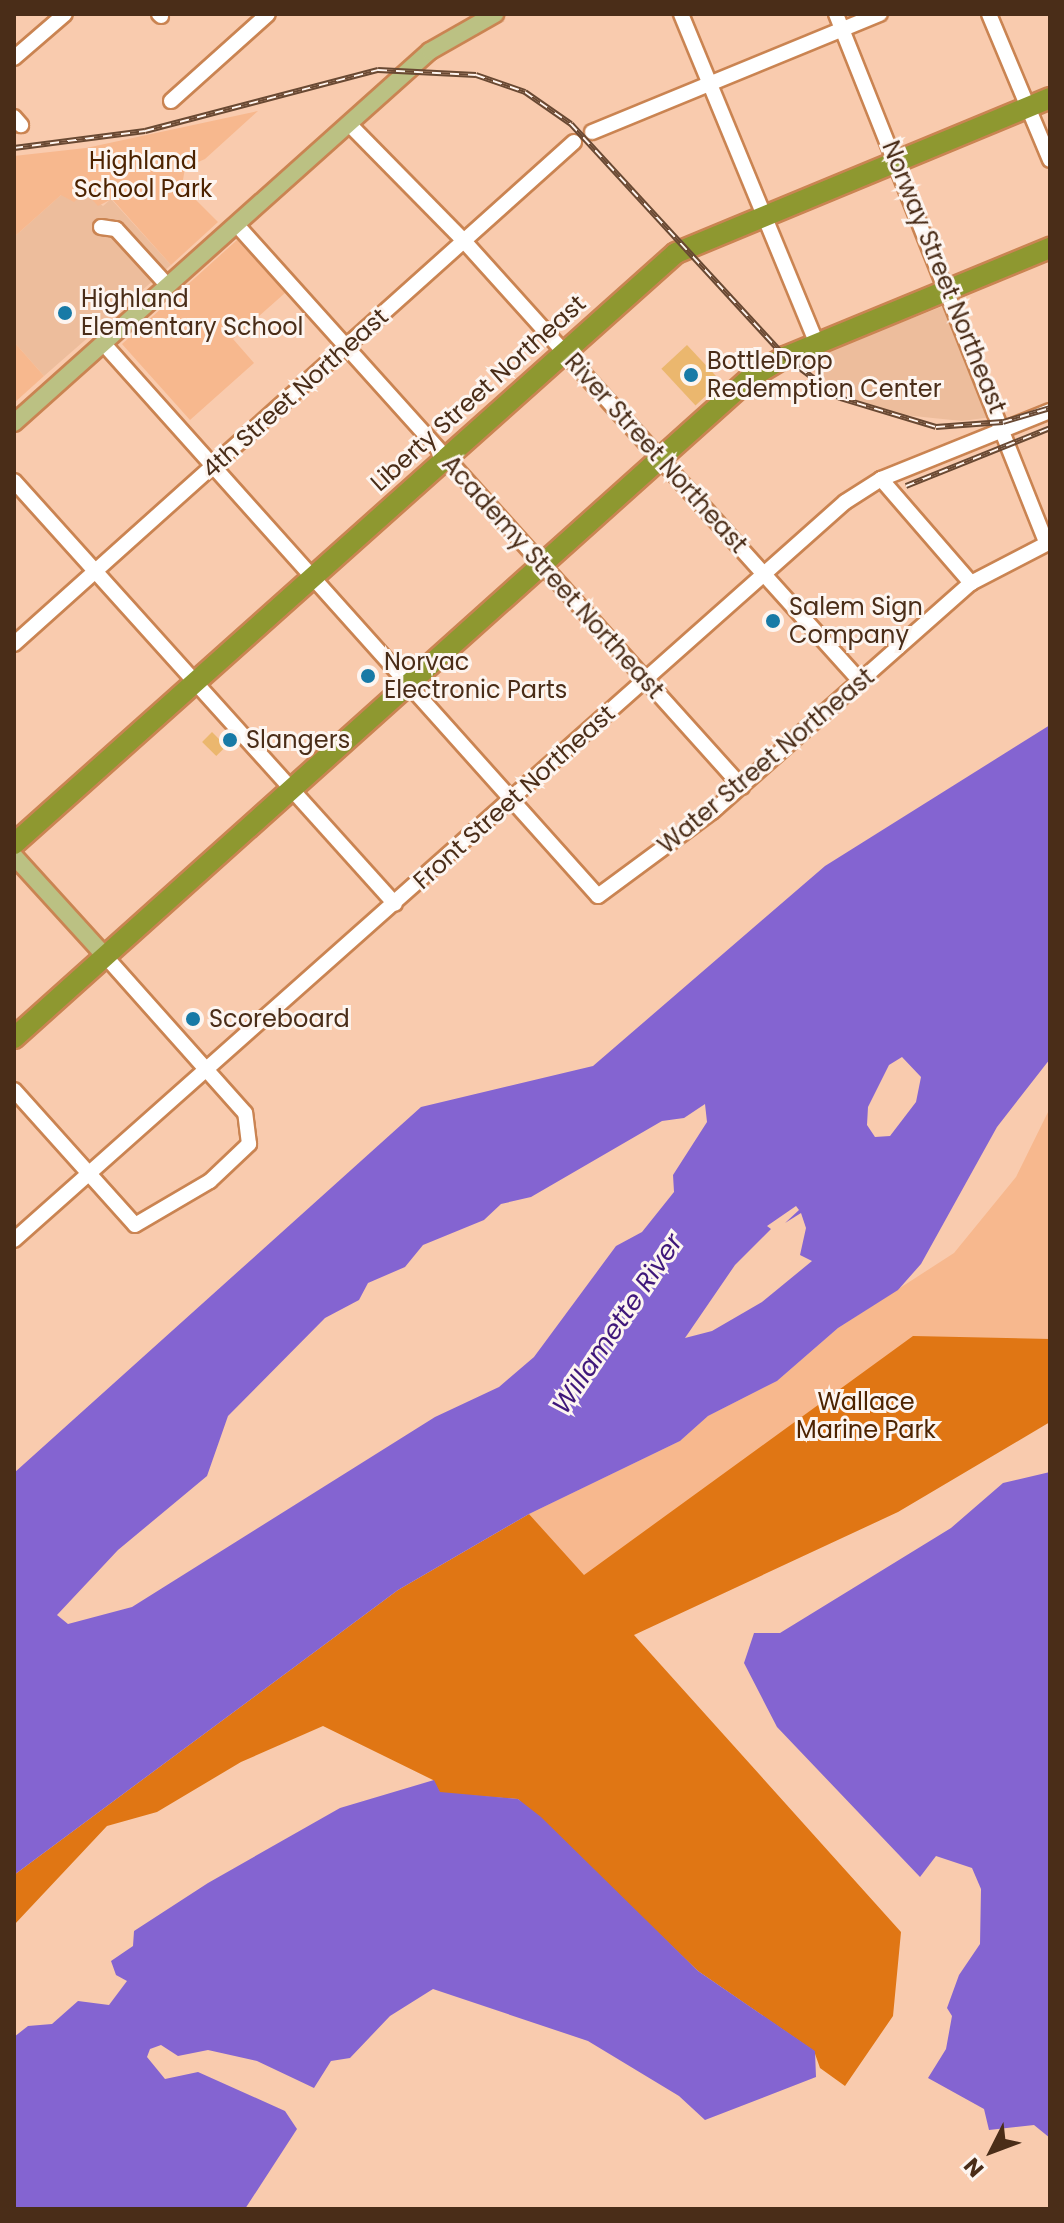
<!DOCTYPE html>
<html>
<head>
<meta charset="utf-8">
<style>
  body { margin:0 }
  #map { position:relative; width:1064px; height:2223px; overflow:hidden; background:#f9cbae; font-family:Poppins,sans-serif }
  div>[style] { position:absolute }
  .built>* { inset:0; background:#edbd9c }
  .green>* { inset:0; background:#f7b88e }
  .forest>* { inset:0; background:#e07614 }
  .water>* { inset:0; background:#8464d1 }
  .building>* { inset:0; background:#ebb76e; transform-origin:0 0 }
  .roads { filter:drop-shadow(2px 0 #ca8452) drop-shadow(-2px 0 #ca8452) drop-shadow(0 2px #ca8452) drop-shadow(0 -2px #ca8452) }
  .minor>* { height:14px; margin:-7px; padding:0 7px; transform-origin:7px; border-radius:7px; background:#fff }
  .major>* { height:16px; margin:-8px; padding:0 8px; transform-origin:8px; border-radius:8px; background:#bbc183 }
  .highway>* { height:20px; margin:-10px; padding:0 10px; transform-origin:10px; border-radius:10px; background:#8e9830 }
  .rail>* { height:6px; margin-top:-3px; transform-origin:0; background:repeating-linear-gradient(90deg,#fdf5f0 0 9px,#694933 0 18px); box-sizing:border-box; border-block:2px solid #694933 }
  .dots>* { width:22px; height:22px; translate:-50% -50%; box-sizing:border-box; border:4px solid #fdf5f0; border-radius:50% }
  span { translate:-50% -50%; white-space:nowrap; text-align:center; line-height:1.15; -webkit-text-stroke:6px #fdf5f0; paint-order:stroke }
  .park-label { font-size:24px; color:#4d2300 }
  .street-label { font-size:24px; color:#4a2d18 }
  .poi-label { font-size:24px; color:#4a2d18 }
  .left { translate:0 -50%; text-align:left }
  .water-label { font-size:26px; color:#3f177a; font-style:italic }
  .frame { position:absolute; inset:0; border:16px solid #4a2d18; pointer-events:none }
  .north { position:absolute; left:952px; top:2111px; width:80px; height:80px; -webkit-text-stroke:6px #fdf5f0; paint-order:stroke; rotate:228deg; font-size:22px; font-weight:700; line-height:32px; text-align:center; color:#4a2d18 }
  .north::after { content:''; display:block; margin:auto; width:28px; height:36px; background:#4a2d18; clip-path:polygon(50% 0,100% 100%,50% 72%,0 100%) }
</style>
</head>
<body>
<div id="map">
  <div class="built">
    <i style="clip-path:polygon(85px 192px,103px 206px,111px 199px,171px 265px,44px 376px,14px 342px,14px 237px,61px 195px)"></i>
    <i style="clip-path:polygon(946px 305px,992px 417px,962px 421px,894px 414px,864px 405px,799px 362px)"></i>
  </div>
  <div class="green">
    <i style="clip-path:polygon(258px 111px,205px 159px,185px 168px,182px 186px,218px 222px,171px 265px,112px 199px,98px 206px,85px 192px,74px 202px,61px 195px,14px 237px,14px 156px,86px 148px)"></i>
    <i style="clip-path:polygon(237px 240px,285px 293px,233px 339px,254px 363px,190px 420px,122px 344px)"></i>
    <i style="clip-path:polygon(14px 342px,44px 376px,14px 403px)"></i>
    <i style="clip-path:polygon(1050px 1108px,1050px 1406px,583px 1576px,529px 1514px,680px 1441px,708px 1416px,777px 1381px,838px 1328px,954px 1253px,1016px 1177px)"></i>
  </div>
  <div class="forest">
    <i style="clip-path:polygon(913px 1336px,1050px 1339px,1050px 1422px,898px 1512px,634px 1635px,901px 1932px,893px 2016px,845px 2086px,820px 2068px,814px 2051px,698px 1971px,518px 1799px,440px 1793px,433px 1780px,323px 1726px,241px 1762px,157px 1812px,107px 1826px,14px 1925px,14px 1875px,398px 1590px,529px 1514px,584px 1575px)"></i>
  </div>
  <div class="water">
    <i style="clip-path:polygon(evenodd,1050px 725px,1050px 1059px,997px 1127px,921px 1264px,898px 1290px,838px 1328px,777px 1381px,708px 1416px,680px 1441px,529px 1514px,398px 1590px,14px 1875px,14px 1473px,421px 1107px,593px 1066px,825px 866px,1050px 725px,902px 1057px,921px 1077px,916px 1102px,890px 1136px,875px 1137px,867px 1125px,868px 1107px,889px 1065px,902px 1057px,1050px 725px,705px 1104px,707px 1122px,673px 1175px,674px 1192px,642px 1232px,616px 1246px,534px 1357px,499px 1387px,435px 1417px,132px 1607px,68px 1624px,57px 1615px,118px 1550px,207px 1476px,228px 1416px,325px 1318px,359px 1300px,368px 1283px,405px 1267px,423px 1245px,484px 1220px,501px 1204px,531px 1197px,662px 1121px,684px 1118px,705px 1104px,1050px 725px,796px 1206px,799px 1210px,785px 1223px,801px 1213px,806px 1228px,800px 1255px,812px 1261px,762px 1302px,712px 1331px,685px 1338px,735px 1265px,771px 1229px,767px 1226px,796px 1206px)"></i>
    <i style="clip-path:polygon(1050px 1472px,1050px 2138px,1034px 2125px,989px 2130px,984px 2109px,928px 2078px,946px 2049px,952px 2016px,947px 2008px,959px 1975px,980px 1944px,981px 1889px,972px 1868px,936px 1856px,920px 1877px,777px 1727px,744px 1663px,754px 1633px,780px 1633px,951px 1528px,1003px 1483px)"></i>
    <i style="clip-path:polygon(434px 1780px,440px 1792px,518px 1799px,541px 1817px,698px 1971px,815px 2051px,816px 2077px,705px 2120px,679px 2096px,588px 2041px,433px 1989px,390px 2016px,350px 2058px,331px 2061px,314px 2088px,257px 2061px,208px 2050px,178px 2056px,161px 2045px,150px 2049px,147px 2057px,165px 2079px,198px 2072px,285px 2111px,297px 2129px,245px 2209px,14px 2209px,14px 2037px,28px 2026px,52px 2024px,78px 2001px,109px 2005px,127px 1981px,116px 1975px,111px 1961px,133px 1946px,134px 1931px,208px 1883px,340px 1808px)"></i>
  </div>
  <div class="building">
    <i style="left:687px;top:345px;width:50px;height:35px;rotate:47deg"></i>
    <i style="left:212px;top:732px;width:20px;height:14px;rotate:45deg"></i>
  </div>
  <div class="roads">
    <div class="minor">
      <i style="left:159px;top:14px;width:3px;rotate:45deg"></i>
      <i style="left:681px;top:14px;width:357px;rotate:67.6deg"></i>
      <i style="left:836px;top:14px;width:568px;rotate:68.31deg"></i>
      <i style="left:989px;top:14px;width:158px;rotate:67.3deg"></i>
      <i style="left:14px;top:58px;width:67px;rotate:-40.8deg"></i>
      <i style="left:171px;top:101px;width:130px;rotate:-41.9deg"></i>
      <i style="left:14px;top:117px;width:11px;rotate:49deg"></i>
      <i style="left:349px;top:124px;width:164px;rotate:45.5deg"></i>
      <i style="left:464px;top:241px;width:592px;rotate:48.01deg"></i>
      <i style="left:592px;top:132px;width:311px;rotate:-22.3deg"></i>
      <i style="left:236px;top:224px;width:757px;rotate:48.05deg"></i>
      <i style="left:101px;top:227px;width:15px;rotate:8deg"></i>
      <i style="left:116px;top:229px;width:77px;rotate:47.6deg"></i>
      <i style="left:103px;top:343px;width:742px;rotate:48.17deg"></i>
      <i style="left:598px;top:896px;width:142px;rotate:-36.4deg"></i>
      <i style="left:712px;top:812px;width:346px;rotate:-41.5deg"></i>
      <i style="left:971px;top:583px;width:89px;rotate:-27.4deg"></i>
      <i style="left:881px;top:479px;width:138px;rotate:49.1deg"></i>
      <i style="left:14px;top:481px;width:569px;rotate:47.99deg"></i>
      <i style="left:14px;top:644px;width:752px;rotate:-41.87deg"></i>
      <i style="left:14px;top:1090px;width:181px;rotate:48.1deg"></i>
      <i style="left:135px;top:1225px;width:87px;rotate:-30.4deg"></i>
      <i style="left:210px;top:1181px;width:54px;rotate:-43.5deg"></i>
      <i style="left:249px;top:1144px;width:31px;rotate:-97deg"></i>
      <i style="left:245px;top:1113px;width:209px;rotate:-131.7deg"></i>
      <i style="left:14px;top:1240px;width:1111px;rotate:-41.61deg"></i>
      <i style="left:845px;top:502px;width:43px;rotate:-32.6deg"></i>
      <i style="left:881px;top:479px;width:182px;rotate:-21.9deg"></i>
    </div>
    <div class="major">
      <i style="left:14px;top:423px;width:558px;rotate:-41.8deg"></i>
      <i style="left:430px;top:51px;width:75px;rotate:-29.6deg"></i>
      <i style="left:14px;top:856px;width:137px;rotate:47.7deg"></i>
    </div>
    <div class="highway">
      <i style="left:14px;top:844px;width:887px;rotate:-41.76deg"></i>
      <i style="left:676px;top:253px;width:405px;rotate:-22.5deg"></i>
      <i style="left:14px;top:1038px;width:989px;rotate:-41.88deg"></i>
      <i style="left:750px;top:378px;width:41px;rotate:-31deg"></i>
      <i style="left:785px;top:357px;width:287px;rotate:-22.4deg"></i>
    </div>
  </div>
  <div class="rail">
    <i style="left:14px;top:148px;width:132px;rotate:-7.4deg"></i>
    <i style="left:145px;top:131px;width:241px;rotate:-14.7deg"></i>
    <i style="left:378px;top:70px;width:98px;rotate:2.9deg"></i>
    <i style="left:476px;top:75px;width:52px;rotate:19.1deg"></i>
    <i style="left:525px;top:92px;width:56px;rotate:34.8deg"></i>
    <i style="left:571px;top:124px;width:316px;rotate:47.4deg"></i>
    <i style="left:785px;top:357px;width:69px;rotate:36.7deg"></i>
    <i style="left:840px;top:398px;width:100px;rotate:16.8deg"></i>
    <i style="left:936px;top:427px;width:67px;rotate:-4.3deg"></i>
    <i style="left:1003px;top:422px;width:49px;rotate:-16.6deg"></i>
    <i style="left:906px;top:486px;width:155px;rotate:-21.9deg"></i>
  </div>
  <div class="dots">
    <i style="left:65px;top:313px;background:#187aa6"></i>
    <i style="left:691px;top:375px;background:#187aa6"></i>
    <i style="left:773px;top:621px;background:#187aa6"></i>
    <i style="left:368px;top:676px;background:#187aa6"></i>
    <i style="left:230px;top:740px;background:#187aa6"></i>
    <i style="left:193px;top:1019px;background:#187aa6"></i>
  </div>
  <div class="park-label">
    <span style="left:143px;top:175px">Highland<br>School Park</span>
    <span style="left:866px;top:1416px">Wallace<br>Marine Park</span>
  </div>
  <div class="street-label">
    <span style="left:944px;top:277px;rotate:68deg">Norway Street Northeast</span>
    <span style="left:295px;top:393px;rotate:-42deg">4th Street Northeast</span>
    <span style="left:478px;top:393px;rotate:-42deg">Liberty Street Northeast</span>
    <span style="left:656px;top:453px;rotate:48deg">River Street Northeast</span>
    <span style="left:553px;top:577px;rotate:48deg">Academy Street Northeast</span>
    <span style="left:766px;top:761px;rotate:-40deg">Water Street Northeast</span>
    <span style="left:514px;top:797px;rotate:-42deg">Front Street Northeast</span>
  </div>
  <div class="poi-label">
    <span class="left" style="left:81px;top:313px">Highland<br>Elementary School</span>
    <span class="left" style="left:707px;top:375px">BottleDrop<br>Redemption Center</span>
    <span class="left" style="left:789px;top:621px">Salem Sign<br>Company</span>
    <span class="left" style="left:384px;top:676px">Norvac<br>Electronic Parts</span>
    <span class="left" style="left:246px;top:740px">Slangers</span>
    <span class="left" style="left:209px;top:1019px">Scoreboard</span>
  </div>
  <div class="water-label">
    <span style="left:618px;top:1324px;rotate:-56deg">Willamette River</span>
  </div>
  <div class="frame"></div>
  <div class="north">N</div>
</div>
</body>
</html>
